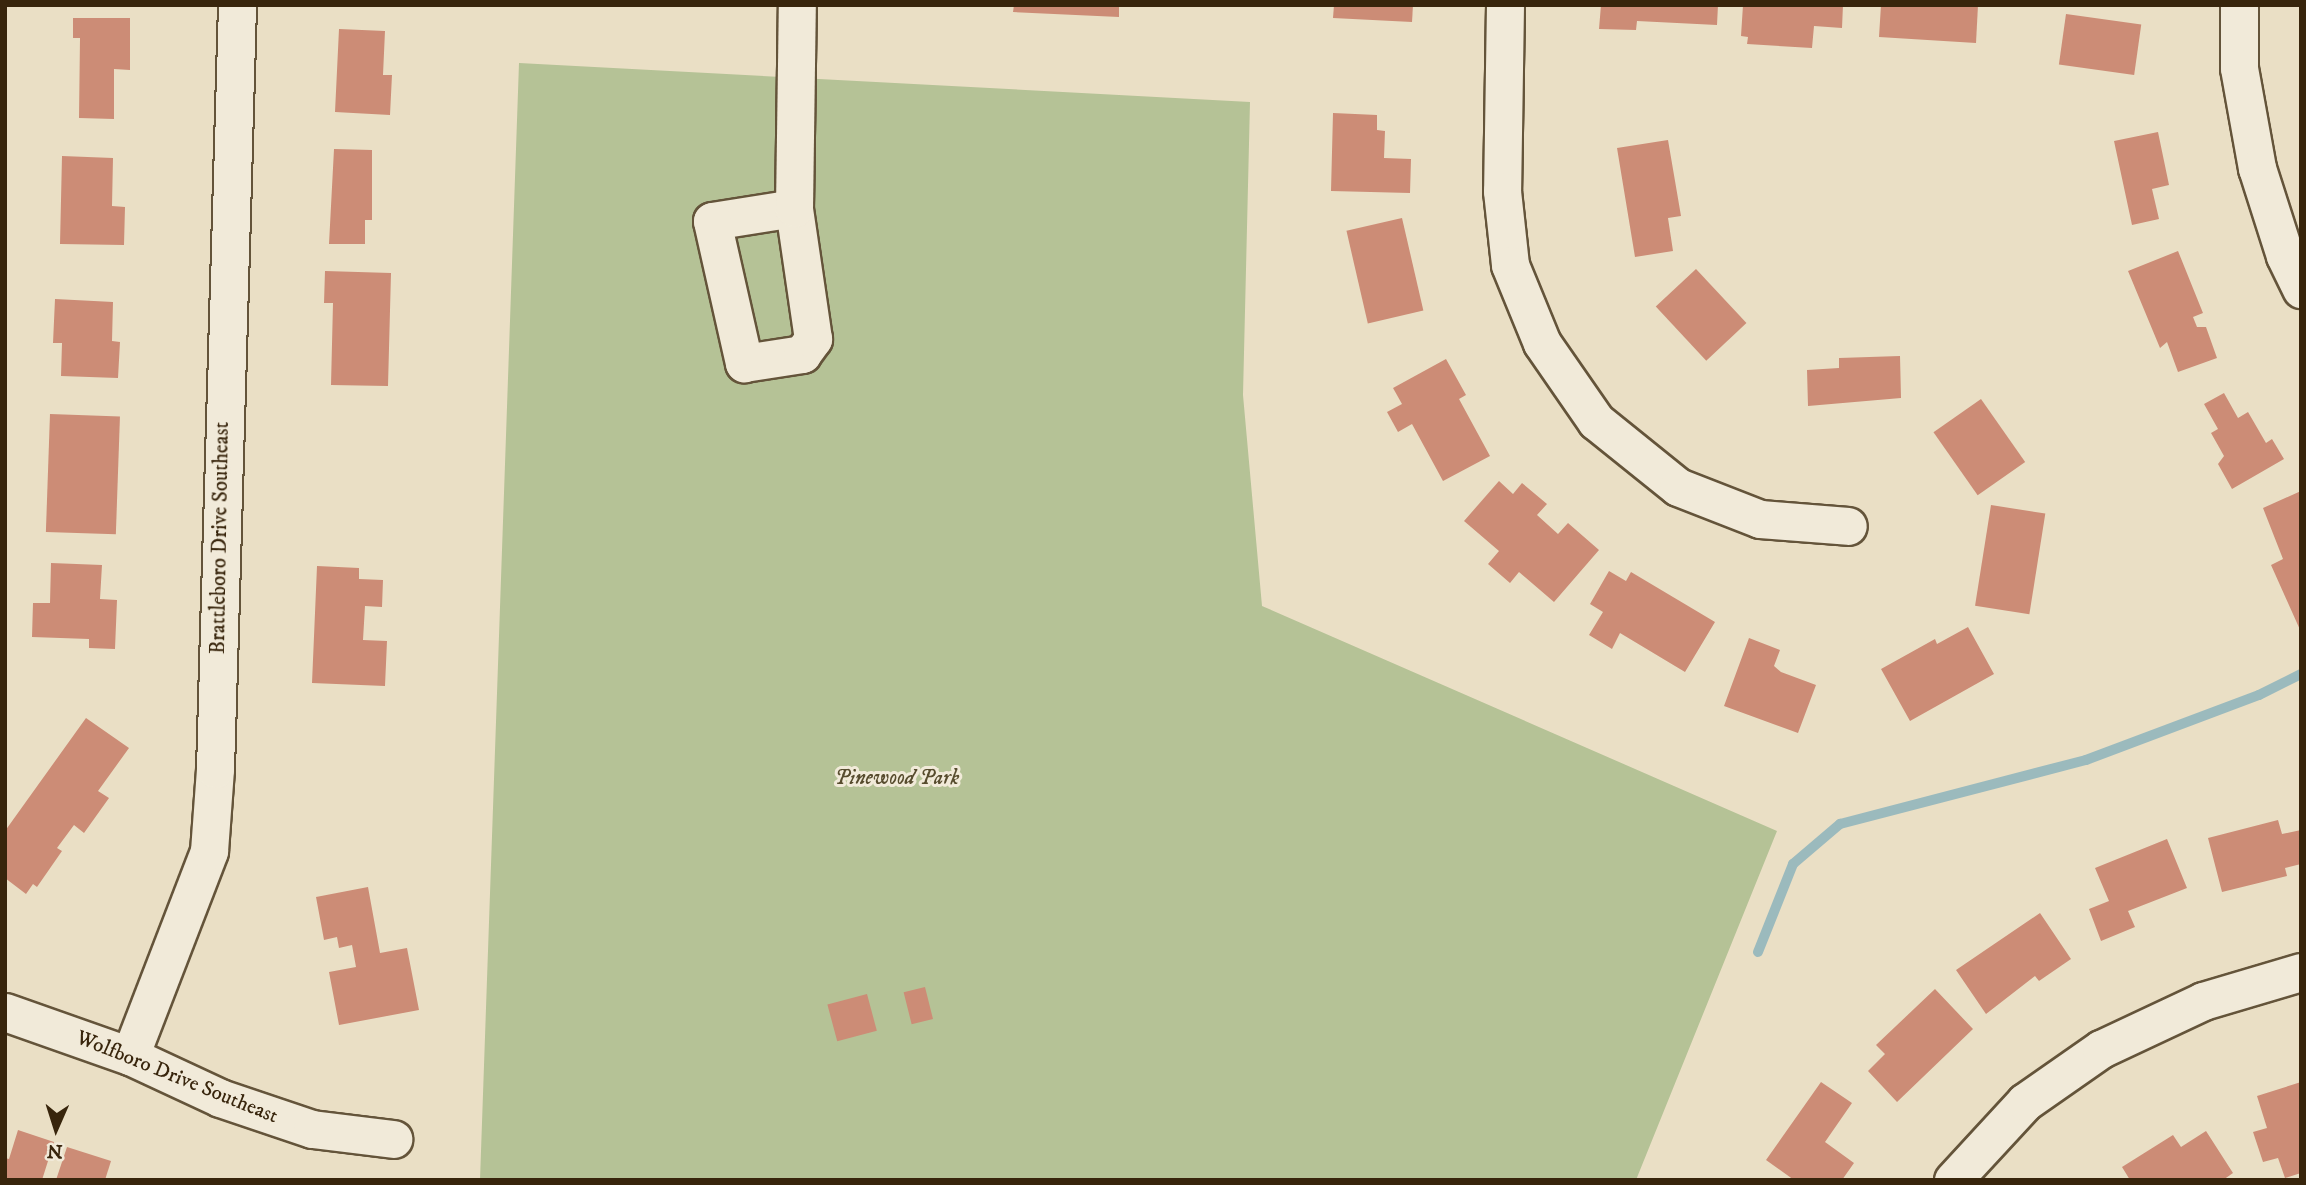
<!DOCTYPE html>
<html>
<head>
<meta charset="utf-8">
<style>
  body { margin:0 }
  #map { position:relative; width:2306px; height:1185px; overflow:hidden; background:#eadfc5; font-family:"IM FELL DW Pica",serif }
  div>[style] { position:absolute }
  .green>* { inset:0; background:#b5c296 }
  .stream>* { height:10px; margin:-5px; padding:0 5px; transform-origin:5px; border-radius:5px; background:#9bbabd }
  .building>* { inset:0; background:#cc8c76; transform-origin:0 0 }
  .roads { filter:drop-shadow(2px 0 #64543a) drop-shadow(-2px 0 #64543a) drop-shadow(0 2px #64543a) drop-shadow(0 -2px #64543a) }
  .minor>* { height:37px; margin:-18.5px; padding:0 18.5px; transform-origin:18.5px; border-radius:18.5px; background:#f1ead9 }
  span { translate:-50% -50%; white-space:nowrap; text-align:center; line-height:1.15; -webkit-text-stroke:6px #f1ead9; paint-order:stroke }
  .street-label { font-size:21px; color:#38250c }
  .park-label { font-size:21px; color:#574c2e; font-style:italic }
  .frame { position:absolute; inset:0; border:7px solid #38250c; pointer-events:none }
  .north { position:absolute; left:21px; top:1094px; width:70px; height:70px; -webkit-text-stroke:5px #f1ead9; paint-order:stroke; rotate:183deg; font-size:19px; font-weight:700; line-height:28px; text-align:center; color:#38250c }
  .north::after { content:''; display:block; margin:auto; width:24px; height:32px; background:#38250c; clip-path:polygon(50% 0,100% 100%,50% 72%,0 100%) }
</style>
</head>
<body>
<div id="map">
  <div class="green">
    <i style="clip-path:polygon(519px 63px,1250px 102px,1243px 395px,1262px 606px,1777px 831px,1636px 1180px,480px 1180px)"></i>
  </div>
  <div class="stream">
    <i style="left:1758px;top:952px;width:95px;rotate:-68.3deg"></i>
    <i style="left:1793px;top:864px;width:62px;rotate:-40.4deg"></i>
    <i style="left:1840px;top:824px;width:254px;rotate:-14.6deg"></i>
    <i style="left:2086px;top:760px;width:185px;rotate:-20.6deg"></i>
    <i style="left:2259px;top:695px;width:47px;rotate:-26.6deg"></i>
  </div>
  <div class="building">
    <i style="clip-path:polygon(1014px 5px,1119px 5px,1119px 17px,1013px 12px)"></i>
    <i style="clip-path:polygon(1334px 5px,1413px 5px,1412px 22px,1333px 18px)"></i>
    <i style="clip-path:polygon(1601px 5px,1718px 5px,1717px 25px,1637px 21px,1636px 30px,1599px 29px)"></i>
    <i style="clip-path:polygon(1743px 5px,1843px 5px,1842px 28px,1814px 26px,1812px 48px,1747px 44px,1748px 37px,1741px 36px)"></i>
    <i style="clip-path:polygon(1881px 5px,1978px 5px,1976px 43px,1879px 37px)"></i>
    <i style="left:2066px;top:14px;width:76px;height:51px;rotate:8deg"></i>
    <i style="clip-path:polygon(73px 18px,130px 18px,130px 70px,114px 69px,114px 119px,79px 118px,80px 38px,73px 38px)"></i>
    <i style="clip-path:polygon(339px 29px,385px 31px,383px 75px,392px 75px,390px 115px,335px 112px)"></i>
    <i style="clip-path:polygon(1333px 113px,1377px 115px,1377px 130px,1385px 131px,1384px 158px,1411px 159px,1410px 193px,1331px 191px)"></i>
    <i style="clip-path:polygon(2158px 132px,2169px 185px,2152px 189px,2159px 219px,2132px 225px,2114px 141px)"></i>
    <i style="clip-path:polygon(1668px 140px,1681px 216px,1668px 218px,1673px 251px,1635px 257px,1617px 148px)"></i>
    <i style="clip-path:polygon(334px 149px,372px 150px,372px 220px,365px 220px,365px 244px,329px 244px)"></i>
    <i style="clip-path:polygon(62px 156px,113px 158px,112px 206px,125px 207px,124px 245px,60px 244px)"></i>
    <i style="left:1402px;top:218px;width:95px;height:57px;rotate:77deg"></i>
    <i style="clip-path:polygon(2178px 251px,2203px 313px,2193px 317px,2197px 327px,2206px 327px,2217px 358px,2178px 372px,2167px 342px,2160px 348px,2128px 271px)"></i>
    <i style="left:1696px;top:269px;width:74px;height:55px;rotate:47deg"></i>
    <i style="clip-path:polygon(325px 271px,391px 273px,388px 386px,331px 385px,333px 303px,324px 303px)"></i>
    <i style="clip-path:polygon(55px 299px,113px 302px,112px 341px,120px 342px,118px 378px,61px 376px,62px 343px,53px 343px)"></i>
    <i style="clip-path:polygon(1900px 356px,1901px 398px,1808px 406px,1807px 370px,1839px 368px,1839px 358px)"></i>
    <i style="clip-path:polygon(1446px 359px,1466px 395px,1459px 399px,1490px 456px,1443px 481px,1412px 424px,1398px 432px,1387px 412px,1402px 404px,1393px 388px)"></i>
    <i style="clip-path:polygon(2224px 393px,2238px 418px,2248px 412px,2266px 443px,2272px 439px,2284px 459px,2232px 489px,2218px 464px,2224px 456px,2211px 433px,2218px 429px,2204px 404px)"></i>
    <i style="left:1981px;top:399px;width:77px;height:58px;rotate:55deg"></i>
    <i style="left:50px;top:414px;width:70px;height:118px;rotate:2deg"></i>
    <i style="clip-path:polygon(1499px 481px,1513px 494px,1522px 483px,1547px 504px,1537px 515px,1558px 534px,1568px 523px,1599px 550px,1554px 602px,1519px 572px,1510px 583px,1488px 564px,1499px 551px,1464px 521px)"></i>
    <i style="clip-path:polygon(2301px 491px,2301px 632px,2271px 565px,2283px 559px,2263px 508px)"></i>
    <i style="left:1991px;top:505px;width:55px;height:102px;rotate:9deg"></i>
    <i style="clip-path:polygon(51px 563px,102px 565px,100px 599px,117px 600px,115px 649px,89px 648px,89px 639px,32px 637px,33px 603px,50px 603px)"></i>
    <i style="clip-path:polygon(317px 566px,359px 568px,359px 579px,383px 580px,382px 607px,365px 606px,363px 640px,387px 641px,385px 686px,312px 683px)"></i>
    <i style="clip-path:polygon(1609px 571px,1626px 581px,1631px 572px,1715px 622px,1685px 672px,1620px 633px,1612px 649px,1589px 635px,1603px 612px,1590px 604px)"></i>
    <i style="clip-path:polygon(1968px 627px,1994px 674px,1910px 721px,1881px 669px,1935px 639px,1937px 644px)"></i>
    <i style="clip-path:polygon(1749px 638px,1780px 650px,1774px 666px,1781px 672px,1816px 685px,1798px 733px,1724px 706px)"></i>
    <i style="clip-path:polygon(86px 718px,129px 748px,98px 791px,109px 798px,84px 833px,74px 825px,57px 848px,62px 851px,37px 887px,33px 884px,26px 894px,5px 878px,5px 831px)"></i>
    <i style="clip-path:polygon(2278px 820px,2282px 834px,2301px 830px,2301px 864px,2285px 868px,2287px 876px,2222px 892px,2208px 838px)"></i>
    <i style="clip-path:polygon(2167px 839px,2187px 888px,2128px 911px,2135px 927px,2101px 941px,2089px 909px,2109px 901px,2095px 868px)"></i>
    <i style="clip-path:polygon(368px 887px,380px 953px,407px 948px,419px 1010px,339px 1025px,329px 972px,356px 967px,352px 945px,339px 948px,337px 937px,324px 940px,316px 897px)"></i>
    <i style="clip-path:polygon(2040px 913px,2071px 959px,2039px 981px,2035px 976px,1986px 1014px,1956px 970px)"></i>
    <i style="left:925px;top:987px;width:33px;height:22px;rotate:76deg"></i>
    <i style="clip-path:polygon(1935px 989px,1973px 1029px,1897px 1102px,1868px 1071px,1885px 1054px,1876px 1045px)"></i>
    <i style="left:867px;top:994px;width:38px;height:41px;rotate:75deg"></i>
    <i style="clip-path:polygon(1821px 1082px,1852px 1103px,1825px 1142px,1854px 1163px,1842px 1180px,1794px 1180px,1766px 1160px)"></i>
    <i style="clip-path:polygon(2301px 1082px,2301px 1173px,2285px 1178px,2278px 1158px,2263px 1162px,2253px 1132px,2267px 1128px,2257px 1096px)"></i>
    <i style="clip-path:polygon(18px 1130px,54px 1142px,42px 1180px,5px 1180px,5px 1158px,9px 1159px)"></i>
    <i style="clip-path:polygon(2206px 1131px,2233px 1173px,2223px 1180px,2130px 1180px,2122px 1167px,2173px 1135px,2181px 1147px)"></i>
    <i style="clip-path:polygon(67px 1147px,111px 1161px,105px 1180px,56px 1180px)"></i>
  </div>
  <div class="roads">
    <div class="minor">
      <i style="left:1505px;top:5px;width:186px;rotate:90.9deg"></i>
      <i style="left:1502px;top:191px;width:74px;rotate:83.8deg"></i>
      <i style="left:1510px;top:265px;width:84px;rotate:67.7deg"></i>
      <i style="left:1542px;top:343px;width:95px;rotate:55.3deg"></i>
      <i style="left:1596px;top:421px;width:105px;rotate:38.8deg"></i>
      <i style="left:1678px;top:487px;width:88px;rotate:21.3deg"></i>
      <i style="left:1760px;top:519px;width:88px;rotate:4.5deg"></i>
      <i style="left:2239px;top:5px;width:63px;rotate:90deg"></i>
      <i style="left:2239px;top:68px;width:102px;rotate:79.8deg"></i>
      <i style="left:2257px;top:168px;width:92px;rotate:72.3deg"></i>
      <i style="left:2285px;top:256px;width:37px;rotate:64deg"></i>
      <i style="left:794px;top:208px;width:83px;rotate:171deg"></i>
      <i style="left:712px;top:221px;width:146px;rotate:77.3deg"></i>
      <i style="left:744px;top:363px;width:59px;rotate:-8.8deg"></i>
      <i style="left:802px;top:354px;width:19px;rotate:-54deg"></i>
      <i style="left:813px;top:339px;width:132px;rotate:-98.3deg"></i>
      <i style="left:794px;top:208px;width:203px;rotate:-89.2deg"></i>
      <i style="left:5px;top:1012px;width:133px;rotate:19.4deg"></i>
      <i style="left:130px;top:1056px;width:99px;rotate:25deg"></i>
      <i style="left:220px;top:1098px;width:97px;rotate:18.6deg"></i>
      <i style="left:312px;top:1129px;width:82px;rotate:7deg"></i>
      <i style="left:130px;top:1056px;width:220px;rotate:-68.9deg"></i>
      <i style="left:209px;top:851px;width:82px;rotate:-85.8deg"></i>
      <i style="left:215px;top:769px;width:764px;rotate:-88.35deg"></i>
      <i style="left:1953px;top:1180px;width:106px;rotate:-47.3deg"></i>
      <i style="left:2025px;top:1102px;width:93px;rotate:-34.9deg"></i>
      <i style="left:2101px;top:1049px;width:113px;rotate:-25.2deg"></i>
      <i style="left:2203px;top:1001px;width:102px;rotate:-16.5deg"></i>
    </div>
  </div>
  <div class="street-label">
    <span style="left:220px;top:538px;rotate:-89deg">Brattleboro Drive Southeast</span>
    <span style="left:177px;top:1077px;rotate:22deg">Wolfboro Drive Southeast</span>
  </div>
  <div class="park-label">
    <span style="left:897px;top:778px">Pinewood Park</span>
  </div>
  <div class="frame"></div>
  <div class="north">N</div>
</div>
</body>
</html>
